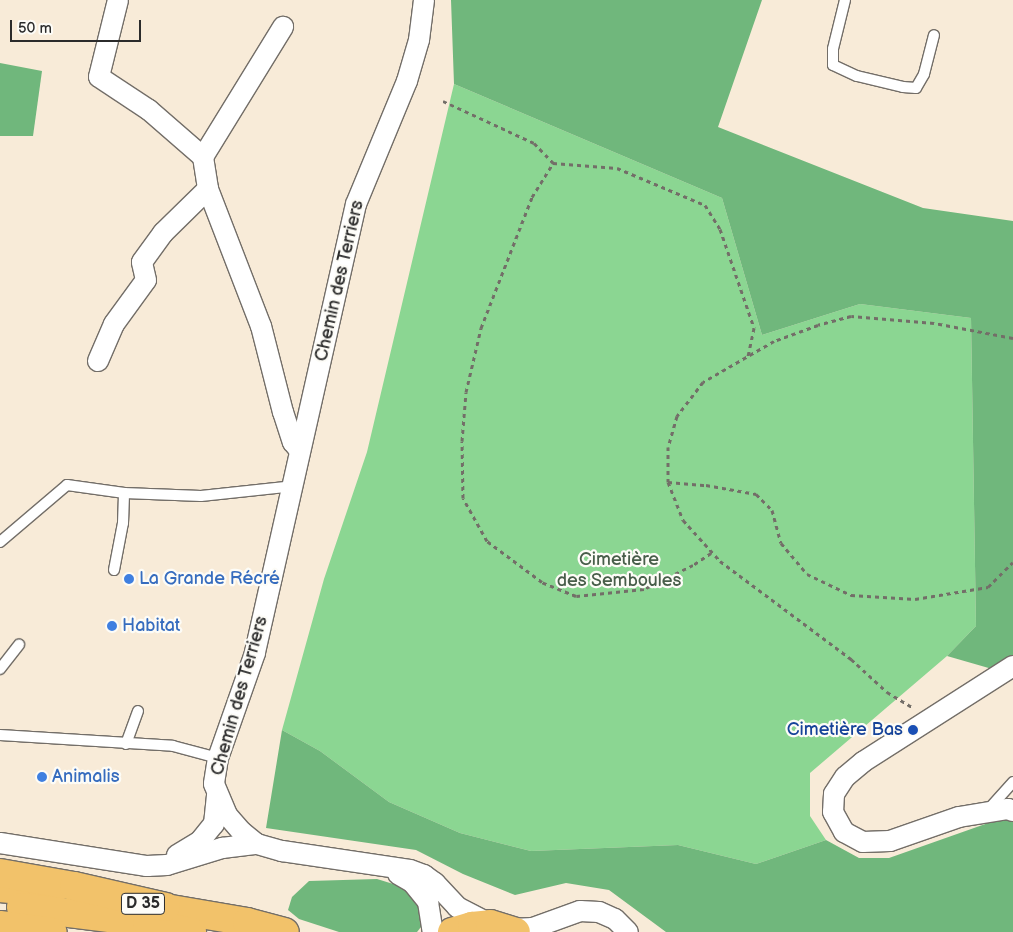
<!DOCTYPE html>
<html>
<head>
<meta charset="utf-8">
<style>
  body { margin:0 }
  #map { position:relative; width:1013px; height:932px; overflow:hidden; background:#f8ebd8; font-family:"Balsamiq Sans",sans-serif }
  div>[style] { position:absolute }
  .green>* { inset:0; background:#8bd692 }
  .forest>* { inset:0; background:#70b77c }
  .path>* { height:3px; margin-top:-1.5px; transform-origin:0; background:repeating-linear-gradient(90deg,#736e68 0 4px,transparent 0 8px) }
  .roads { filter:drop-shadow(1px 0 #736e68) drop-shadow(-1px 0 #736e68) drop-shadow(0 1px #736e68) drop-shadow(0 -1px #736e68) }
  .service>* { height:10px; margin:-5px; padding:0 5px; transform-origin:5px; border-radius:5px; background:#fff }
  .minor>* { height:20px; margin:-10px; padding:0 10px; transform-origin:10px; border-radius:10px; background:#fff }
  .primary>* { height:28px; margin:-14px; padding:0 14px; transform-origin:14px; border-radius:14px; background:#f2c26a }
  .motorway>* { height:28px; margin:-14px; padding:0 14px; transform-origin:14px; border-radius:14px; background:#f2c26a }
  .dots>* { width:14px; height:14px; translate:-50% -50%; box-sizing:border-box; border:2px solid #fdfcf7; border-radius:50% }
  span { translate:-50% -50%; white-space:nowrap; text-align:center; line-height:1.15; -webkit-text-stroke:4.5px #fdfcf7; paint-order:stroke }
  .shield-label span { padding:1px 4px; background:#fdfcf7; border:1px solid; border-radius:4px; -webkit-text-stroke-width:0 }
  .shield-label { font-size:16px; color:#2b2b2b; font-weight:700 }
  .street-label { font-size:18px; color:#2b2b2b }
  .park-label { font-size:18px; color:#485e4a }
  .shop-label { font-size:18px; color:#366cbe }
  .left { translate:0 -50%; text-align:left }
  .transit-label { font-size:18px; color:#164399 }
  .right { translate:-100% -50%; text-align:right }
  .scale { position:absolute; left:10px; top:20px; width:131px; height:22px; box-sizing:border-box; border:2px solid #2b2b2b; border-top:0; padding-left:6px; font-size:15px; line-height:18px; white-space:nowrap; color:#2b2b2b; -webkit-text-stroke:4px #fdfcf7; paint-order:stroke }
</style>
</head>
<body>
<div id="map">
  <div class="green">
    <i style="clip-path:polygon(454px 84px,722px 198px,762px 335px,860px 304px,971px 318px,976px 626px,947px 656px,810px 773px,810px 816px,826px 840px,756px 864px,678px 845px,531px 851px,460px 833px,389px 802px,320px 751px,282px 730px,324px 579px,367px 452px)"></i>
  </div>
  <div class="forest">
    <i style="clip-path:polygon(451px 0,762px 0,718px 127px,923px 208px,1013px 221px,1013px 675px,947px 656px,976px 626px,971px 318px,860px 304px,762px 335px,722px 198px,454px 84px)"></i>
    <i style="clip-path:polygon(0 63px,42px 71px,33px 136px,0 136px)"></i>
    <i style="clip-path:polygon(282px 730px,320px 751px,389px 802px,460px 833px,531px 851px,678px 845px,756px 864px,826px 840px,859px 858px,889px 858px,1008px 816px,1013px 818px,1013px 932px,666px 932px,609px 890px,566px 883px,515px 895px,463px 874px,416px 850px,266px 828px)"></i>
    <i style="clip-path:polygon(377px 879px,403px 887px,419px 901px,423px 917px,421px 927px,417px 932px,339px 932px,299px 919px,288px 910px,292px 897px,309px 881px)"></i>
  </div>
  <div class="path">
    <i style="left:443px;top:101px;width:100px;rotate:24.8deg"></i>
    <i style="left:534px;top:143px;width:28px;rotate:46deg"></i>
    <i style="left:1013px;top:338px;width:80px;rotate:-169.2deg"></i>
    <i style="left:934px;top:323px;width:83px;rotate:-175.2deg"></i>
    <i style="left:851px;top:316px;width:34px;rotate:165deg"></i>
    <i style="left:818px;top:325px;width:47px;rotate:160deg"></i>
    <i style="left:774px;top:341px;width:82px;rotate:150deg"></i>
    <i style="left:703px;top:382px;width:43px;rotate:127.4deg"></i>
    <i style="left:677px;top:416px;width:32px;rotate:106deg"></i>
    <i style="left:668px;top:447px;width:35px;rotate:90deg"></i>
    <i style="left:668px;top:482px;width:38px;rotate:5deg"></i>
    <i style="left:706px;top:485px;width:51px;rotate:10.2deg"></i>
    <i style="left:756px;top:494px;width:23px;rotate:45deg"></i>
    <i style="left:772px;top:510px;width:34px;rotate:75deg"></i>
    <i style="left:781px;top:543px;width:40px;rotate:50deg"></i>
    <i style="left:807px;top:574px;width:49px;rotate:25.5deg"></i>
    <i style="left:851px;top:595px;width:64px;rotate:3.6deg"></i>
    <i style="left:915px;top:599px;width:74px;rotate:-9.3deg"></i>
    <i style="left:988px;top:587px;width:35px;rotate:-45deg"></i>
    <i style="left:668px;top:482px;width:41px;rotate:68.5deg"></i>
    <i style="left:683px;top:520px;width:55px;rotate:47.9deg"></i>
    <i style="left:720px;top:561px;width:164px;rotate:36.8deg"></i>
    <i style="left:851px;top:659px;width:49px;rotate:42.5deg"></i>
    <i style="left:887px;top:692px;width:31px;rotate:31deg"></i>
    <i style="left:711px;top:553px;width:22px;rotate:146deg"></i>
    <i style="left:693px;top:565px;width:55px;rotate:153.9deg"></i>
    <i style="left:644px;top:589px;width:68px;rotate:174.1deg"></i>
    <i style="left:576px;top:596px;width:37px;rotate:-158deg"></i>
    <i style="left:542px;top:582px;width:69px;rotate:-143.3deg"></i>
    <i style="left:487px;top:541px;width:49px;rotate:-119.2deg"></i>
    <i style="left:463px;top:498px;width:57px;rotate:-91deg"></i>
    <i style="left:462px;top:441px;width:49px;rotate:-85.3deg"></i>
    <i style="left:466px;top:392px;width:66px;rotate:-76.8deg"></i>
    <i style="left:481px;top:328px;width:141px;rotate:-68.7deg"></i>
    <i style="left:532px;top:197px;width:40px;rotate:-58deg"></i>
    <i style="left:553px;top:163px;width:64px;rotate:4.5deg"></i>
    <i style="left:617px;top:168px;width:95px;rotate:22.8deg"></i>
    <i style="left:705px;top:205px;width:28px;rotate:58deg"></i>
    <i style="left:720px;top:229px;width:105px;rotate:71deg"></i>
    <i style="left:754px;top:328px;width:30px;rotate:102deg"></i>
  </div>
  <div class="roads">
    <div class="service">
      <i style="left:845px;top:0;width:50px;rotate:103.8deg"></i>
      <i style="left:833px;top:49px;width:16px;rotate:90deg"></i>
      <i style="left:833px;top:65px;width:26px;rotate:25deg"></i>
      <i style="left:857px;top:76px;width:47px;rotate:13.4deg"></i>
      <i style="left:903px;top:87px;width:13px;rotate:4deg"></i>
      <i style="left:916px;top:88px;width:16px;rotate:-60deg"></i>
      <i style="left:924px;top:74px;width:40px;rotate:-75.6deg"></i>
      <i style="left:0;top:542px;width:88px;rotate:-40.4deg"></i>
      <i style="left:67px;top:485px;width:58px;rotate:8deg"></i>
      <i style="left:124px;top:493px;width:77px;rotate:2.2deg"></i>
      <i style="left:201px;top:496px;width:94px;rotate:-6.1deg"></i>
      <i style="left:114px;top:570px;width:48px;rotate:-79.2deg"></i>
      <i style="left:123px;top:523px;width:30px;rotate:-88deg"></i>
      <i style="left:0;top:669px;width:31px;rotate:-52deg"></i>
      <i style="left:0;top:735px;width:173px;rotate:3.6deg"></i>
      <i style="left:173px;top:746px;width:47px;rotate:14.9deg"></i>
      <i style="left:126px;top:744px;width:35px;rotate:-70deg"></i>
      <i style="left:987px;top:811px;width:39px;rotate:-48deg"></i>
    </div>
    <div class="minor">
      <i style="left:118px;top:0;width:79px;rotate:103.9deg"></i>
      <i style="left:99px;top:77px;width:60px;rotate:33.4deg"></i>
      <i style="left:149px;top:110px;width:72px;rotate:41deg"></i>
      <i style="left:203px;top:157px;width:32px;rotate:81deg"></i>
      <i style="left:208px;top:189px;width:147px;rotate:68.9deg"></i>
      <i style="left:261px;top:326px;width:89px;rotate:75.7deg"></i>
      <i style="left:283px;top:412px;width:32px;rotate:72deg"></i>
      <i style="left:293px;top:442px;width:11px;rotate:52deg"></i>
      <i style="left:424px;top:0;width:40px;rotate:97.1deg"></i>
      <i style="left:419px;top:40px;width:43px;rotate:106.3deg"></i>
      <i style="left:407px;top:81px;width:133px;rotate:112.5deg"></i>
      <i style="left:356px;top:204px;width:460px;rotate:102.7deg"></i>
      <i style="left:255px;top:653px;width:111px;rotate:109.4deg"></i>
      <i style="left:218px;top:758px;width:26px;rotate:99deg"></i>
      <i style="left:214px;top:784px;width:34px;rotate:67deg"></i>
      <i style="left:227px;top:815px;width:23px;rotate:49deg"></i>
      <i style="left:242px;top:832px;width:19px;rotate:39deg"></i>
      <i style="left:257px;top:844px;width:26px;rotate:16deg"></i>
      <i style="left:282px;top:851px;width:129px;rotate:8.4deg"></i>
      <i style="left:410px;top:870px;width:15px;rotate:20deg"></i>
      <i style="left:424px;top:875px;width:14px;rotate:36deg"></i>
      <i style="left:435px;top:883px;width:33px;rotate:47deg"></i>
      <i style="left:457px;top:907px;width:37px;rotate:27deg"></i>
      <i style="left:203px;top:157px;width:153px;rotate:-58.4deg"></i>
      <i style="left:98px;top:361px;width:40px;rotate:-66.6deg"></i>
      <i style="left:114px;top:324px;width:54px;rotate:-54deg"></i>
      <i style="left:146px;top:280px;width:18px;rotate:-103deg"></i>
      <i style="left:142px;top:262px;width:36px;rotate:-54deg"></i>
      <i style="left:163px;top:233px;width:63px;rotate:-44.4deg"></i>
      <i style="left:1013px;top:666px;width:178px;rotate:147.4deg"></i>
      <i style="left:863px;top:762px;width:23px;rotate:140deg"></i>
      <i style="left:845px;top:777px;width:20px;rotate:123deg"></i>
      <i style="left:834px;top:794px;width:18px;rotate:93deg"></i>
      <i style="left:833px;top:812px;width:23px;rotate:61deg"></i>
      <i style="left:844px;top:832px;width:21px;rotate:28deg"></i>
      <i style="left:863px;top:842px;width:27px;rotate:-2deg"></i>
      <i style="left:890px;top:841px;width:73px;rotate:-19.2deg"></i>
      <i style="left:959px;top:817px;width:50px;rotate:-9.3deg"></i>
      <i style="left:1008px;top:809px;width:5px;rotate:22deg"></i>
      <i style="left:0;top:843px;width:149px;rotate:8.9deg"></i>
      <i style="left:147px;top:866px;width:20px;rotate:-3deg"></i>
      <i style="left:167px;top:865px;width:58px;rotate:-17.2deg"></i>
      <i style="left:222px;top:848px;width:35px;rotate:-7deg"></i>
      <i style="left:177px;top:855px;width:27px;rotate:-31deg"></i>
      <i style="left:200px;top:841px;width:22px;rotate:-51deg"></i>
      <i style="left:214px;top:824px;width:29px;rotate:-84deg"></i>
      <i style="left:398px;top:874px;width:16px;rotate:30deg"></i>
      <i style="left:412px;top:882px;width:26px;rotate:51deg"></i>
      <i style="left:428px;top:902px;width:30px;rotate:81deg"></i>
      <i style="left:512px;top:929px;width:21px;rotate:-3deg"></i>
      <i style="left:533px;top:928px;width:50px;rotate:-19.9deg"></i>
      <i style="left:580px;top:911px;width:19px;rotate:3deg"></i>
      <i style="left:599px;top:912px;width:17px;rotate:24deg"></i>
      <i style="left:615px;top:919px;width:18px;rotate:45deg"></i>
    </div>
    <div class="primary">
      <i style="left:0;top:888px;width:52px;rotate:5.5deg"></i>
      <i style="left:142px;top:904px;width:107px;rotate:9.7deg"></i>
      <i style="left:247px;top:922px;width:39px;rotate:15deg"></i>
      <i style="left:21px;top:907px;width:127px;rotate:7.2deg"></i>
      <i style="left:147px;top:923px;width:46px;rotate:11.3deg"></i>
      <i style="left:0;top:925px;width:53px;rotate:7.5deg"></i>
      <i style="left:452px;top:932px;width:21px;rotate:-17deg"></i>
      <i style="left:472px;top:926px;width:18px;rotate:-6deg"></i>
      <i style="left:490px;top:924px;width:27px;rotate:17deg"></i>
    </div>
    <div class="motorway">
      <i style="left:0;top:873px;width:75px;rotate:10deg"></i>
      <i style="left:74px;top:886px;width:94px;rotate:12.9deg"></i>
    </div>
  </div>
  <div class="dots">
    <i style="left:129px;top:579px;background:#3f7fe0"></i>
    <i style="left:112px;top:626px;background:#3f7fe0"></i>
    <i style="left:913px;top:730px;background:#1a4fb4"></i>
    <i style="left:42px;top:777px;background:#3f7fe0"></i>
  </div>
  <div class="shield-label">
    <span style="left:143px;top:904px">D 35</span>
  </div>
  <div class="street-label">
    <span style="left:340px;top:281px;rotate:-77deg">Chemin des Terriers</span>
    <span style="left:240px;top:696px;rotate:-74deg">Chemin des Terriers</span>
  </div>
  <div class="park-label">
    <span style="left:619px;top:571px">Cimetière<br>des Semboules</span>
  </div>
  <div class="shop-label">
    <span class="left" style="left:139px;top:579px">La Grande Récré</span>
    <span class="left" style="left:122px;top:626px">Habitat</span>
    <span class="left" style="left:52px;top:777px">Animalis</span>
  </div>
  <div class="transit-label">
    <span class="right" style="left:903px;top:730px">Cimetière Bas</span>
  </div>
  <div class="scale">50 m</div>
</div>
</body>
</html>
